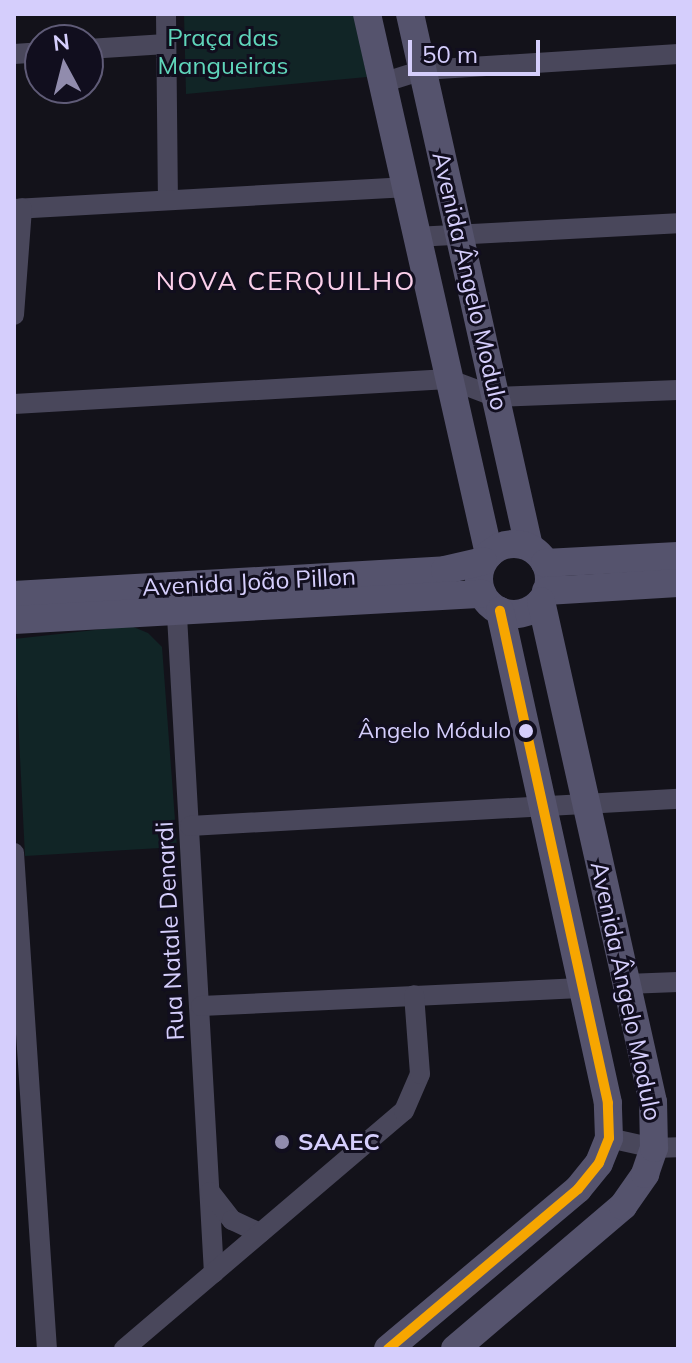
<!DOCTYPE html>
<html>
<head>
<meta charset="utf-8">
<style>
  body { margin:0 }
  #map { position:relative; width:692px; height:1363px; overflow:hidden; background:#13121a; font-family:Mulish,sans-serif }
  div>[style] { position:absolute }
  .green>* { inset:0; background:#112526 }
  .street>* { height:20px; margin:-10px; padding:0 10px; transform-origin:10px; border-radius:10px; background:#49475b }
  .secondary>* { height:28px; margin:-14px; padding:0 14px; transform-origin:14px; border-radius:14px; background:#55536d }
  .secondary>.ring { margin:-14px; padding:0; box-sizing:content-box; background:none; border:28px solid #55536d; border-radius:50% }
  .bus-1>* { height:10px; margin:-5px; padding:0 5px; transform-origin:5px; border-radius:5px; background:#f7a600 }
  .dots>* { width:22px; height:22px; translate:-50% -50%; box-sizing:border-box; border:4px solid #110e1e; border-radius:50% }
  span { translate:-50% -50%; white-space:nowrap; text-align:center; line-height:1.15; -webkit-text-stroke:6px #110e1e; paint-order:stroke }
  .bus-label { font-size:22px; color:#d5cefc }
  .right { translate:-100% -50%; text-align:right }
  .park-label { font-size:24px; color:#60d6bb }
  .street-label { font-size:24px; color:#d5cefc }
  .poi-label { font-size:24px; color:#d5cefc; font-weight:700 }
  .left { translate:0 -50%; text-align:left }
  .neighbourhood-label { font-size:26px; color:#fcd0eb; letter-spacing:2px }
  .frame { position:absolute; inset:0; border:16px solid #d5cefc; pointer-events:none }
  .north { position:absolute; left:24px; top:24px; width:80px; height:80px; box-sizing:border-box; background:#110e1e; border:2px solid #5f5b77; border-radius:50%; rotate:353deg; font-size:22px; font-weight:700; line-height:32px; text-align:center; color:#d5cefc }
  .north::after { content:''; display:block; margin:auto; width:28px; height:36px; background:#918cad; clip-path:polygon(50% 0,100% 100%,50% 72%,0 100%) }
  .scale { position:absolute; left:408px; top:40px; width:132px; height:36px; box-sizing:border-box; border:4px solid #d5cefc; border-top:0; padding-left:10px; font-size:24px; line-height:28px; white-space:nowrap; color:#d5cefc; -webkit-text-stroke:6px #110e1e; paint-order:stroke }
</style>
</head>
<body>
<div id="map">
  <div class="green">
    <i style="clip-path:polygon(184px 14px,354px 14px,367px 77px,186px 94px)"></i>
    <i style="clip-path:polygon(131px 626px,148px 633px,162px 647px,177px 847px,25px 856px,14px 639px)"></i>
  </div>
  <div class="street">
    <i style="left:166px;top:14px;width:186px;rotate:89.4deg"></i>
    <i style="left:88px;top:49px;width:78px;rotate:-3.7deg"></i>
    <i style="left:14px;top:54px;width:26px;rotate:-4deg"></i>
    <i style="left:382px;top:83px;width:43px;rotate:-17.6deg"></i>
    <i style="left:423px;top:70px;width:256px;rotate:-3.6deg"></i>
    <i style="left:14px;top:209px;width:390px;rotate:-3.2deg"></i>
    <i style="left:415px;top:237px;width:263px;rotate:-3deg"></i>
    <i style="left:14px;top:315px;width:107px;rotate:-85.7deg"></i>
    <i style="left:14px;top:404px;width:435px;rotate:-3.3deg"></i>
    <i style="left:448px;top:379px;width:51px;rotate:20.6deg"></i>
    <i style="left:496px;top:397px;width:182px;rotate:-2.2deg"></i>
    <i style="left:176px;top:598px;width:676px;rotate:86.78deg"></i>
    <i style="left:190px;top:826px;width:489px;rotate:-3.2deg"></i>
    <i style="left:14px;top:853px;width:497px;rotate:86.2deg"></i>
    <i style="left:626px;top:984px;width:52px;rotate:-2.2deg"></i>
    <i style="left:201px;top:1006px;width:380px;rotate:-2.7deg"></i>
    <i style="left:609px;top:1138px;width:46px;rotate:12.5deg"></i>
    <i style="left:654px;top:1148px;width:24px;rotate:-2deg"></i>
    <i style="left:210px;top:1192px;width:36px;rotate:52deg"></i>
    <i style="left:232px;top:1220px;width:31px;rotate:25deg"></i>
    <i style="left:124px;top:1349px;width:367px;rotate:-40.4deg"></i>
    <i style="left:404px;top:1111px;width:40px;rotate:-66.6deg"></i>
    <i style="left:420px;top:1074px;width:79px;rotate:-94.3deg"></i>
  </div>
  <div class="secondary">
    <i style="left:367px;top:14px;width:554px;rotate:77.27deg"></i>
    <i style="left:410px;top:14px;width:546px;rotate:77.41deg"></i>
    <i class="ring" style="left:479px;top:544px;width:42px;height:42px"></i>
    <i style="left:545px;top:563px;width:133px;rotate:-3deg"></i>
    <i style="left:546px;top:591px;width:132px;rotate:-3.5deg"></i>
    <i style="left:14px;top:595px;width:432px;rotate:-3.3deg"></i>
    <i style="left:445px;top:570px;width:39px;rotate:-13deg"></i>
    <i style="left:14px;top:620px;width:469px;rotate:-3.2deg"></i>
    <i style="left:388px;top:1349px;width:248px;rotate:-40.1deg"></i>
    <i style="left:578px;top:1189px;width:33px;rotate:-51deg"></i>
    <i style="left:599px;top:1163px;width:27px;rotate:-68deg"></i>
    <i style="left:609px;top:1138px;width:35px;rotate:-92deg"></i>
    <i style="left:608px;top:1103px;width:504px;rotate:-102.38deg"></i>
    <i style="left:455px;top:1349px;width:221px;rotate:-40.4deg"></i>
    <i style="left:623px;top:1206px;width:39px;rotate:-55deg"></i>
    <i style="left:645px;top:1174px;width:28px;rotate:-71deg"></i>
    <i style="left:654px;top:1148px;width:46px;rotate:-91.2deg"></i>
    <i style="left:653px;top:1102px;width:513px;rotate:-102.6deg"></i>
  </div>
  <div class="bus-1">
    <i style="left:388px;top:1349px;width:248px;rotate:-40.1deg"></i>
    <i style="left:578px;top:1189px;width:33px;rotate:-51deg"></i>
    <i style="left:599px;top:1163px;width:27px;rotate:-68deg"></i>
    <i style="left:609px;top:1138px;width:35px;rotate:-92deg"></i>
    <i style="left:608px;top:1103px;width:504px;rotate:-102.38deg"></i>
  </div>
  <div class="dots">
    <i style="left:526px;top:731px;background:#d5cefc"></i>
    <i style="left:282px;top:1142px;background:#918cad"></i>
  </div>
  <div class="bus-label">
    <span class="right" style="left:511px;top:731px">Ângelo Módulo</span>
  </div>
  <div class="park-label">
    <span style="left:223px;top:52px">Praça das<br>Mangueiras</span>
  </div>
  <div class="street-label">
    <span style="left:470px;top:281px;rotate:77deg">Avenida Ângelo Modulo</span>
    <span style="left:249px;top:582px;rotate:-3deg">Avenida João Pillon</span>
    <span style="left:170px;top:931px;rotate:-93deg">Rua Natale Denardi</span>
    <span style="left:626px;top:991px;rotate:78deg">Avenida Ângelo Modulo</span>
  </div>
  <div class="poi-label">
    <span class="left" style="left:298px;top:1142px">SAAEC</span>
  </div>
  <div class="neighbourhood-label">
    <span style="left:286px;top:281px">NOVA CERQUILHO</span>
  </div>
  <div class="frame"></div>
  <div class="north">N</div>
  <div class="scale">50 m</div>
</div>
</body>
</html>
